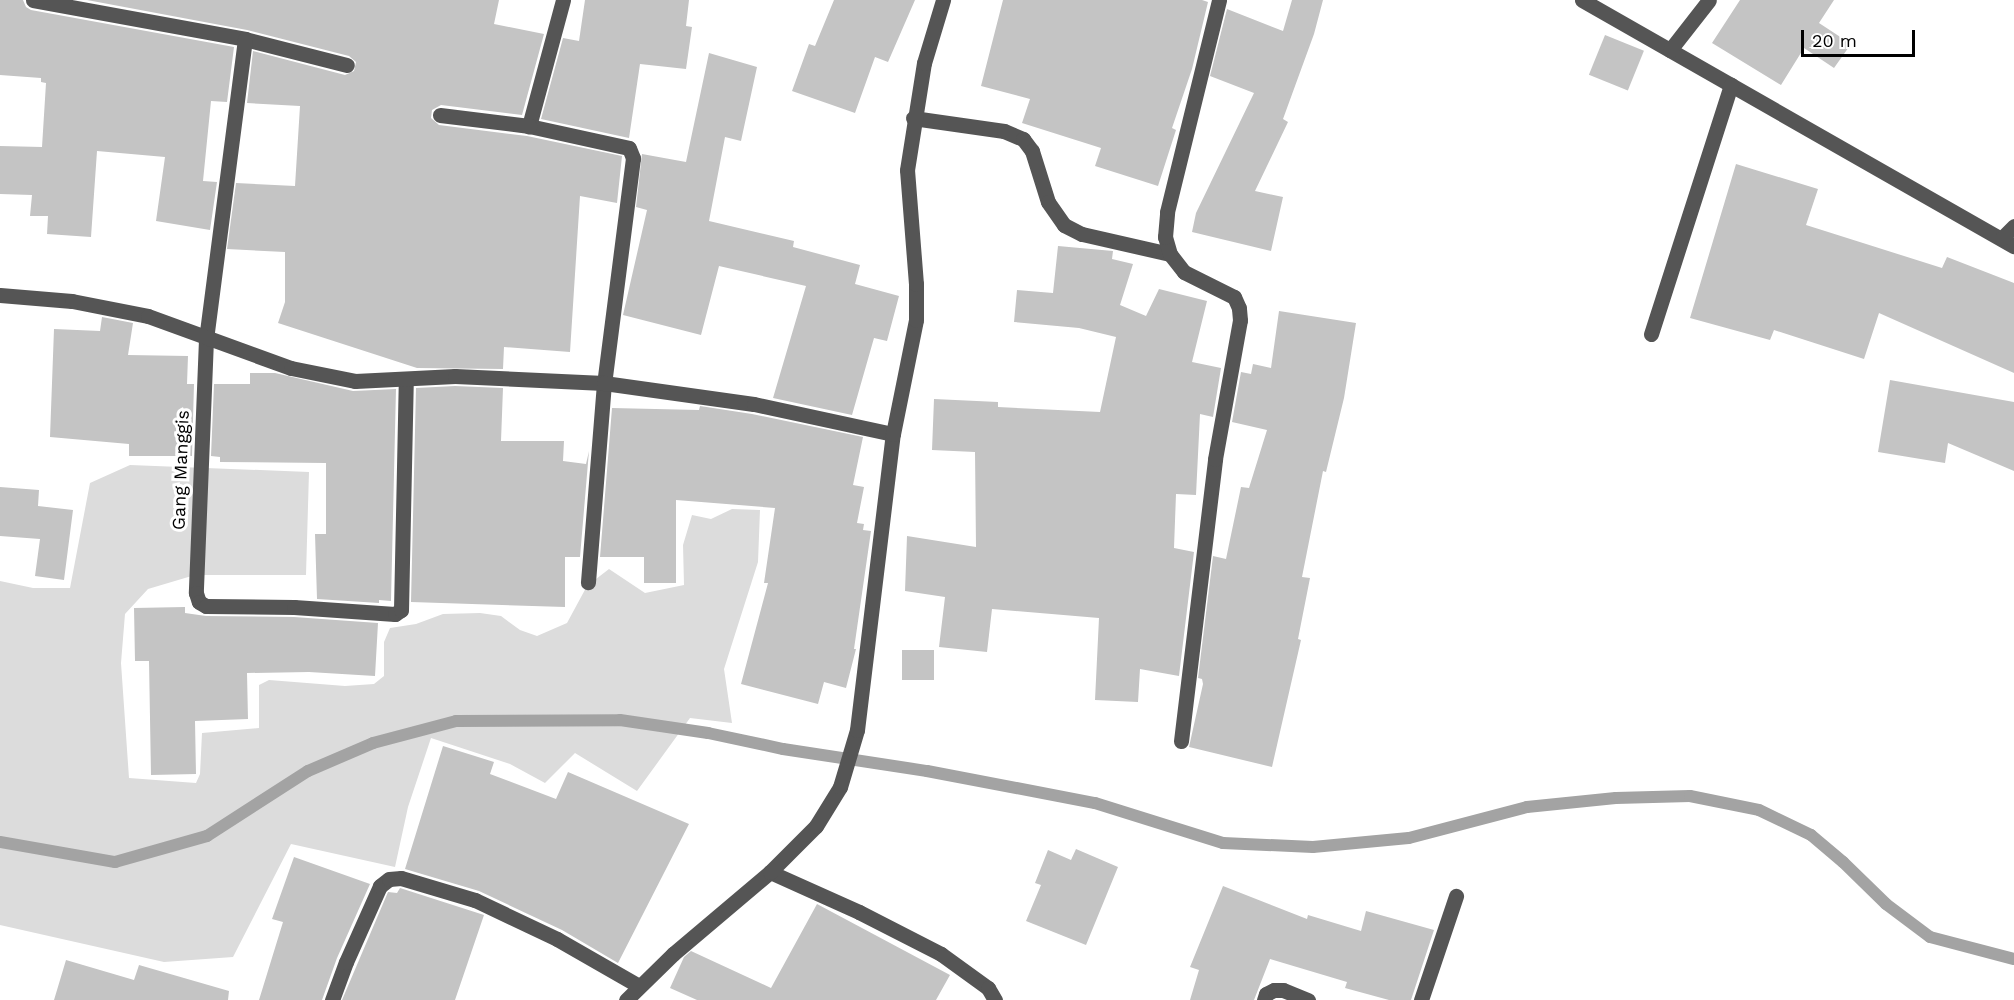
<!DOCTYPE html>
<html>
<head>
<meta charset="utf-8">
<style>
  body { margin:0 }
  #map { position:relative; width:2014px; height:1000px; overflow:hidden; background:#fff; font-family:"Work Sans",sans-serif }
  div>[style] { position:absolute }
  .green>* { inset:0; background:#dcdcdc }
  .stream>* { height:12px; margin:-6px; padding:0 6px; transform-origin:6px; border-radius:6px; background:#a3a3a3 }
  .building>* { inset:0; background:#c4c4c4; transform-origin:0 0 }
  .minor>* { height:15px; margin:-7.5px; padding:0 7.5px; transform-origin:7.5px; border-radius:7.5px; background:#555 }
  span { translate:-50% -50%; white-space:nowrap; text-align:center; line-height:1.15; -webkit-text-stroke:6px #fff; paint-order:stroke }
  .street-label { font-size:18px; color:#000 }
  .scale { position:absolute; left:1801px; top:30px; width:114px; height:27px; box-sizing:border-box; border:3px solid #000; border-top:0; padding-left:8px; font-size:18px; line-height:21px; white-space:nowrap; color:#000; -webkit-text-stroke:4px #fff; paint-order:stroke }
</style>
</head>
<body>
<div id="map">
  <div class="green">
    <i style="clip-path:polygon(130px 465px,309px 472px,306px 575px,195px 575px,148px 589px,125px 614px,121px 663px,129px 778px,196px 783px,200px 774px,202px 733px,259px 728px,259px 685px,269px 680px,345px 686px,374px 684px,384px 676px,384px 642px,390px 628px,416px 624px,443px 614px,480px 613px,501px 616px,520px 630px,537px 636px,567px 623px,587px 586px,609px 569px,645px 593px,684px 585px,683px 545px,692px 515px,711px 519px,732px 509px,760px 510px,758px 562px,724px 669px,732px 723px,690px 718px,637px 791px,575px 753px,545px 783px,510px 764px,431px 738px,408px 807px,395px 867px,291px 844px,233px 957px,164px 962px,0 925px,0 581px,33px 588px,70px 588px,90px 483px)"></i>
  </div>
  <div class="stream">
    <i style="left:0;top:842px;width:117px;rotate:9.9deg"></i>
    <i style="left:115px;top:862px;width:96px;rotate:-15.8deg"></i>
    <i style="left:207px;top:836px;width:120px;rotate:-32.8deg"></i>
    <i style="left:308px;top:771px;width:71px;rotate:-23.3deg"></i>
    <i style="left:373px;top:743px;width:86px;rotate:-14.8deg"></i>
    <i style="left:456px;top:721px;width:164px;rotate:-0.3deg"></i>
    <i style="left:620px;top:720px;width:89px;rotate:8.4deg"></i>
    <i style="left:708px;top:733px;width:77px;rotate:12deg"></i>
    <i style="left:783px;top:749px;width:146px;rotate:8.7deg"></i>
    <i style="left:927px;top:771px;width:171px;rotate:10.8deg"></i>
    <i style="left:1095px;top:803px;width:134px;rotate:17.4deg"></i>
    <i style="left:1223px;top:843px;width:90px;rotate:2.5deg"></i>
    <i style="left:1313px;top:847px;width:96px;rotate:-5.4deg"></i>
    <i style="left:1409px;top:838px;width:122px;rotate:-14.7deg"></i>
    <i style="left:1527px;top:807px;width:89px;rotate:-5.8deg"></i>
    <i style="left:1616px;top:798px;width:74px;rotate:-1.5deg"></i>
    <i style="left:1690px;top:796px;width:70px;rotate:11.5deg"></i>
    <i style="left:1759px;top:810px;width:58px;rotate:25.7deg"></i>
    <i style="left:1811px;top:835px;width:42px;rotate:40.2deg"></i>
    <i style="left:1843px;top:862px;width:60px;rotate:44.3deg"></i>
    <i style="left:1886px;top:904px;width:55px;rotate:36.9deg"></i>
    <i style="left:1930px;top:937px;width:87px;rotate:14.7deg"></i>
  </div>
  <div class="building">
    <i style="clip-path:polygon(0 0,23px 0,26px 7px,31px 10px,234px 47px,227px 102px,211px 101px,203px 181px,217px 182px,210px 230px,156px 221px,165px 157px,97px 151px,91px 237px,47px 234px,48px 216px,30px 216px,32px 195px,0 194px,0 146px,42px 147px,46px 83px,41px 82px,41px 78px,0 75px)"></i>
    <i style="clip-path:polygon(87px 0,499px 0,494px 24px,544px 34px,522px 115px,441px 105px,432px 110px,431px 118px,439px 125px,527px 136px,622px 156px,617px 203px,580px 196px,570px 352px,504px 347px,503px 369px,417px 368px,278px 323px,285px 302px,285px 252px,227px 249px,236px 183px,295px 186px,300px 106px,247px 103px,253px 51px,345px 75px,354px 71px,356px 62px,349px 56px,247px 30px)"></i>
    <i style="clip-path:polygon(585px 0,689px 0,686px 26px,692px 27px,686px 69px,640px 64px,629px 138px,541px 119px,563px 38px,579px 41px)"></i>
    <i style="clip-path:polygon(834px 0,915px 0,888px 62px,875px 57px,855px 113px,792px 91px,809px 44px,815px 46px)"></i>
    <i style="clip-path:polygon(1003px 0,1202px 0,1208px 2px,1192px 69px,1172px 128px,1176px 130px,1158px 186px,1095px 166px,1101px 148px,1022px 123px,1030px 99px,981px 86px)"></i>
    <i style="clip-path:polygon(1292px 0,1323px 0,1314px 34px,1283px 119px,1288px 122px,1255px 191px,1283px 197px,1271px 251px,1192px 232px,1196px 213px,1254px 93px,1210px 76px,1227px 9px,1283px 31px)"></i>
    <i style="clip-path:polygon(1740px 0,1834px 0,1819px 23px,1851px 44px,1834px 68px,1804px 48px,1781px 85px,1712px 43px)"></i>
    <i style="left:1605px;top:35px;width:42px;height:43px;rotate:22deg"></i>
    <i style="clip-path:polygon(709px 53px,757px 67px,741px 141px,725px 137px,709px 221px,794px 241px,793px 247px,860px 265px,855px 284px,899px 296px,887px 341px,874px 338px,852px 415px,773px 398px,806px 286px,719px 266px,701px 335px,623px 315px,647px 210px,636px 207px,642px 154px,686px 162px)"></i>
    <i style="clip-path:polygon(1736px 164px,1818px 189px,1806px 225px,1942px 268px,1947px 257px,2014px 283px,2014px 373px,1879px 313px,1864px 359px,1774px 330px,1770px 340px,1690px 318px)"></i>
    <i style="clip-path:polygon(1058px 246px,1113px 251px,1112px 259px,1133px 264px,1120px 305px,1146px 316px,1159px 289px,1207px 301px,1192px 362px,1221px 368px,1213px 417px,1200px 414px,1196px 495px,1176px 494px,1174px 548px,1194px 552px,1179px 676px,1140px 669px,1138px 702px,1095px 700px,1099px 618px,992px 609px,987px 652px,939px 647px,945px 597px,905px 591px,907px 536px,976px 547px,975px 452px,932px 450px,934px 399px,998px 402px,998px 407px,1100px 412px,1116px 337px,1079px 328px,1014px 322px,1017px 290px,1053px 293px)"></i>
    <i style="clip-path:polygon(1279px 311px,1356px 323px,1344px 398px,1326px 472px,1323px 471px,1302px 577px,1310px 578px,1298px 639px,1301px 640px,1272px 767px,1189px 747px,1203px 684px,1202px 679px,1198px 678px,1213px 556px,1226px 559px,1241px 487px,1249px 488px,1267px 430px,1232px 422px,1241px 372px,1251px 374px,1253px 364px,1271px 368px)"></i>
    <i style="clip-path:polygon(102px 317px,133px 323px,128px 355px,188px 356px,187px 384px,194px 384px,192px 456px,129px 456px,129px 444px,50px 437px,54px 329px,100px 331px)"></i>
    <i style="clip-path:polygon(250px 373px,275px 373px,353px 391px,396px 389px,391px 601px,379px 600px,379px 603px,317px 599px,315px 534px,326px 534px,326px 463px,220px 462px,220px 457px,211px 456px,214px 384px,250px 384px)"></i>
    <i style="clip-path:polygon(1890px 380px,2014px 402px,2014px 471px,1948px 443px,1945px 463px,1878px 452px)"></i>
    <i style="clip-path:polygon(455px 386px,503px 388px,501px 441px,564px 441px,563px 461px,586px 464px,589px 451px,580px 557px,565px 557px,565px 607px,411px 602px,416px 388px)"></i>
    <i style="clip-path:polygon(700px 406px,752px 414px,863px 437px,853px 485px,864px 487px,857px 523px,864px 524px,863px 530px,871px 531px,854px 649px,856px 649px,846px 688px,824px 682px,818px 704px,741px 684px,768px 583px,764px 583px,775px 508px,676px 500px,676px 583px,644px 583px,644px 557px,600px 557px,612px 408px,699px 410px)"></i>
    <i style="clip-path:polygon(0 487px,39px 490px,38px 506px,73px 510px,64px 580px,35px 576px,40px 539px,0 536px)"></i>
    <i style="clip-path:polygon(185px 607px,185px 613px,206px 616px,294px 617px,378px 623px,375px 676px,309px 672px,247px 673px,248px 719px,195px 721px,196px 774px,151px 775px,149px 661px,135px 661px,134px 608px)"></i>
    <i style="left:902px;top:650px;width:32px;height:30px"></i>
    <i style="clip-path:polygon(443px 746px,494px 762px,490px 774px,556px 799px,568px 772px,689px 824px,618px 963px,562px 930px,479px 891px,405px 869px)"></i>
    <i style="clip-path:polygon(1076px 849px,1118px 867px,1086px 945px,1026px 921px,1041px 885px,1035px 883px,1048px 850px,1071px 860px)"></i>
    <i style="clip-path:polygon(294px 857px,370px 884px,337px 958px,322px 1000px,259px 1000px,283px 922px,272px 919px)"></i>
    <i style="clip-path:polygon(1223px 886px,1307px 919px,1308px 915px,1361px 931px,1366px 911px,1434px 930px,1411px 1000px,1389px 1000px,1345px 988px,1347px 982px,1270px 959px,1254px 1000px,1190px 1000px,1199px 970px,1190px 967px)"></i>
    <i style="clip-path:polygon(400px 888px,484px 915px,455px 1000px,342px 1000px,388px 892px,397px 893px)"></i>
    <i style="clip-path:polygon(817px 904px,950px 975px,936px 1000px,697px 1000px,670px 988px,684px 957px,691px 951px,771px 988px)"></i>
    <i style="clip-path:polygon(66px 960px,134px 980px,139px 965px,229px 991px,228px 1000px,54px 1000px)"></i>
  </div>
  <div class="minor">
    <i style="left:33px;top:0;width:216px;rotate:10.4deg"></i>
    <i style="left:245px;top:39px;width:105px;rotate:14.3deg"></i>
    <i style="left:563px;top:0;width:131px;rotate:105.1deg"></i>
    <i style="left:529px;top:126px;width:102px;rotate:12.4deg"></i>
    <i style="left:629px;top:148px;width:11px;rotate:68deg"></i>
    <i style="left:633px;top:158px;width:227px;rotate:97.3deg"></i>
    <i style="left:604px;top:383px;width:200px;rotate:94.6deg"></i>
    <i style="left:1582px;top:0;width:497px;rotate:29.7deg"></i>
    <i style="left:245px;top:39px;width:303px;rotate:97.4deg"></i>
    <i style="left:206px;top:339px;width:254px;rotate:92.3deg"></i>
    <i style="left:196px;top:593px;width:9px;rotate:72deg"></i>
    <i style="left:199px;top:602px;width:8px;rotate:30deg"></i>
    <i style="left:206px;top:606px;width:88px;rotate:0.7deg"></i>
    <i style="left:294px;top:607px;width:101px;rotate:4deg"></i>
    <i style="left:395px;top:614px;width:7px;rotate:-34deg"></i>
    <i style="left:401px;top:610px;width:231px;rotate:-88.8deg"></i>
    <i style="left:1670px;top:50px;width:63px;rotate:-52deg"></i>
    <i style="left:440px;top:115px;width:90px;rotate:7deg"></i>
    <i style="left:913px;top:118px;width:92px;rotate:8.1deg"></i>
    <i style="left:1004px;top:131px;width:21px;rotate:23deg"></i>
    <i style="left:1023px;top:139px;width:15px;rotate:53deg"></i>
    <i style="left:1032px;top:151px;width:53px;rotate:72.6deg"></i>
    <i style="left:1048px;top:202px;width:28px;rotate:55deg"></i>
    <i style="left:1064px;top:225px;width:20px;rotate:27deg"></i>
    <i style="left:1082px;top:234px;width:90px;rotate:12.8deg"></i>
    <i style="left:2002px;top:238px;width:17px;rotate:-45deg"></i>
    <i style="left:0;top:295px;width:72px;rotate:4.8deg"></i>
    <i style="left:72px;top:301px;width:77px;rotate:11.2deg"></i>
    <i style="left:148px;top:316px;width:152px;rotate:20deg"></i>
    <i style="left:291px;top:368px;width:65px;rotate:11.5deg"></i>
    <i style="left:355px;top:381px;width:100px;rotate:-2.9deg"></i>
    <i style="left:455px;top:376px;width:149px;rotate:2.7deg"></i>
    <i style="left:604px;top:383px;width:151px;rotate:8deg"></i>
    <i style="left:754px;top:404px;width:142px;rotate:12.2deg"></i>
    <i style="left:1651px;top:334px;width:262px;rotate:-72.2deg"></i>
    <i style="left:1181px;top:741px;width:284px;rotate:-83.1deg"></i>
    <i style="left:1215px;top:459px;width:141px;rotate:-79.8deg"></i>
    <i style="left:1240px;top:320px;width:12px;rotate:-95deg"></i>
    <i style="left:1239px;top:308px;width:12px;rotate:-114deg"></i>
    <i style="left:1234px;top:297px;width:56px;rotate:-153.4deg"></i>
    <i style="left:1184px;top:272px;width:23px;rotate:-128deg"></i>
    <i style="left:1170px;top:254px;width:18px;rotate:-106deg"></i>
    <i style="left:1165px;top:237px;width:25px;rotate:-85deg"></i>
    <i style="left:1167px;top:212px;width:218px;rotate:-76.2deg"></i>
    <i style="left:770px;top:872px;width:98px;rotate:24.2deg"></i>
    <i style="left:859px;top:912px;width:92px;rotate:27.1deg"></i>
    <i style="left:941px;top:954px;width:58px;rotate:35.9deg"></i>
    <i style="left:988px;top:988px;width:14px;rotate:60deg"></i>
    <i style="left:332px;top:1000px;width:40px;rotate:-69.8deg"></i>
    <i style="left:346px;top:962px;width:83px;rotate:-65.9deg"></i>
    <i style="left:380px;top:886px;width:11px;rotate:-38deg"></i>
    <i style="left:389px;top:879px;width:12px;rotate:-5deg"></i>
    <i style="left:401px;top:878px;width:77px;rotate:16.6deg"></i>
    <i style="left:475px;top:900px;width:91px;rotate:25.4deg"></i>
    <i style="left:557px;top:939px;width:95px;rotate:29.8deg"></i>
    <i style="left:626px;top:1000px;width:66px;rotate:-44.4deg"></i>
    <i style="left:673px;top:954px;width:127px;rotate:-40.2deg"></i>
    <i style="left:770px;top:872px;width:65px;rotate:-45deg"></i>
    <i style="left:816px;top:826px;width:46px;rotate:-58.4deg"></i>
    <i style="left:840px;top:787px;width:59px;rotate:-73.4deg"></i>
    <i style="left:857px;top:730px;width:298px;rotate:-83.1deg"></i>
    <i style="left:893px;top:434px;width:116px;rotate:-78.6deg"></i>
    <i style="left:916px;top:320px;width:36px;rotate:-90deg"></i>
    <i style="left:916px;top:284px;width:114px;rotate:-94.5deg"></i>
    <i style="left:907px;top:170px;width:108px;rotate:-81deg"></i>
    <i style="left:924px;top:63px;width:66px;rotate:-73.2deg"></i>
    <i style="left:1264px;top:1000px;width:6px;rotate:-72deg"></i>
    <i style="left:1266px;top:994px;width:9px;rotate:-27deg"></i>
    <i style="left:1274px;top:990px;width:9px"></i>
    <i style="left:1283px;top:990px;width:27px;rotate:22deg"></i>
    <i style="left:1421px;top:1000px;width:110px;rotate:-71.4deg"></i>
  </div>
  <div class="street-label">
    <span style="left:181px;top:470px;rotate:-88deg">Gang Manggis</span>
  </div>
  <div class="scale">20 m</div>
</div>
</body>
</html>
